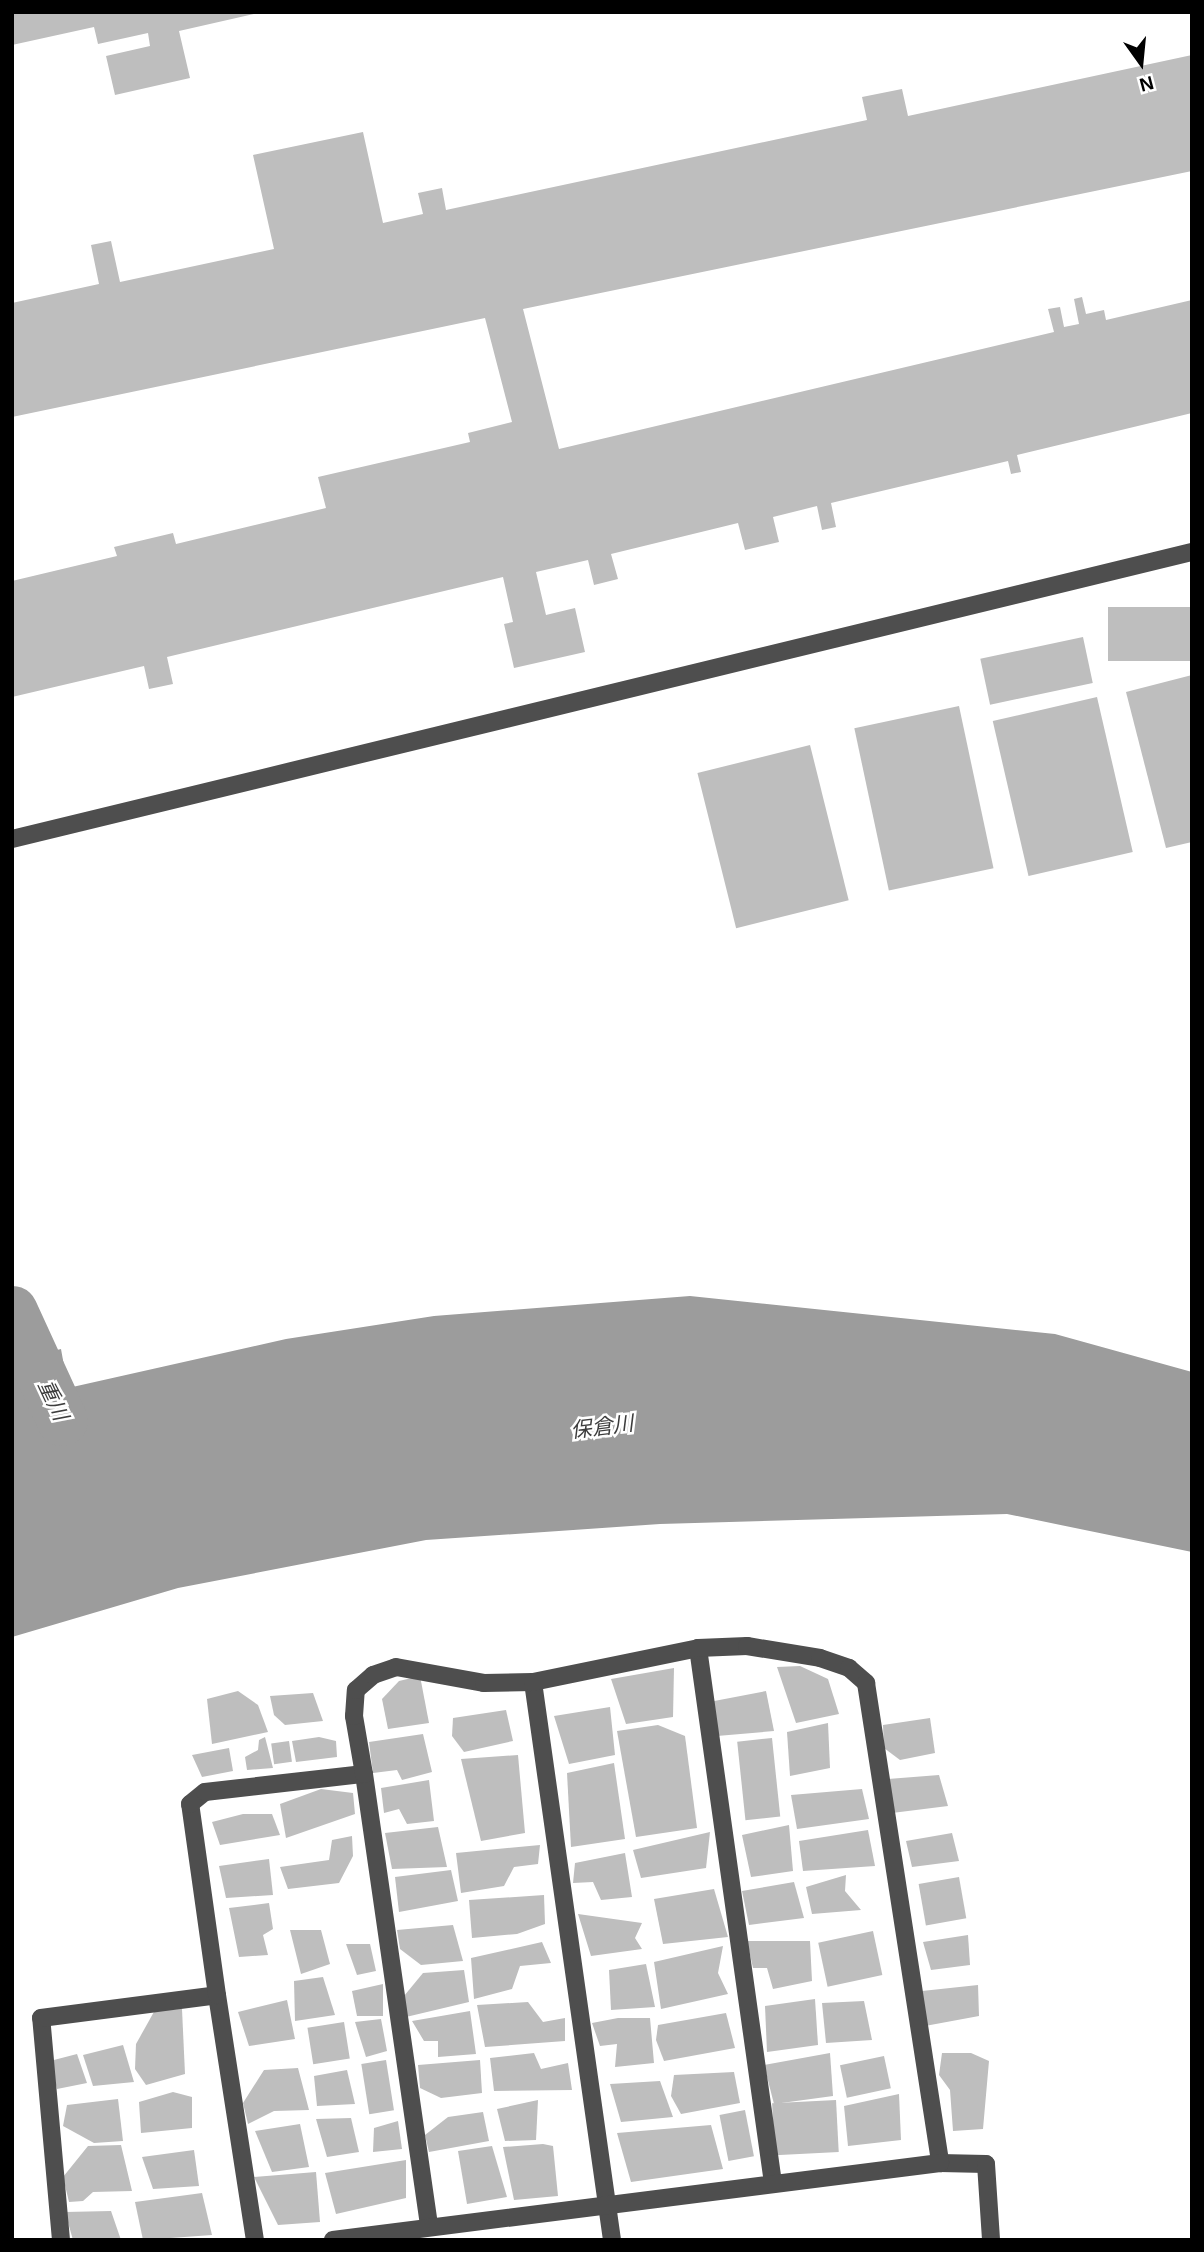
<!DOCTYPE html>
<html>
<head>
<meta charset="utf-8">
<style>
  body { margin:0 }
  #map { position:relative; width:1204px; height:2252px; overflow:hidden; background:#fff; font-family:Arial,"Noto Sans JP",sans-serif }
  div>[style] { position:absolute }
  .water>* { inset:0; background:#9c9c9c }
  .river>* { height:51px; margin:-25.5px; padding:0 25.5px; transform-origin:25.5px; border-radius:25.5px; background:#9c9c9c }
  .building>* { inset:0; background:#bebebe; transform-origin:0 0 }
  .minor>* { height:18px; margin:-9px; padding:0 9px; transform-origin:9px; border-radius:9px; background:#4e4e4e }
  span { translate:-50% -50%; white-space:nowrap; text-align:center; line-height:1.15; -webkit-text-stroke:5px #fff; paint-order:stroke }
  .water-label { font-size:21px; color:#3d3d3d; font-style:italic }
  .frame { position:absolute; inset:0; border:14px solid #000; pointer-events:none }
  .north { position:absolute; left:1106px; top:28px; width:70px; height:70px; -webkit-text-stroke:5px #fff; paint-order:stroke; rotate:165deg; font-size:19px; font-weight:700; line-height:28px; text-align:center; color:#000 }
  .north::after { content:''; display:block; margin:auto; width:24px; height:32px; background:#000; clip-path:polygon(50% 0,100% 100%,50% 72%,0 100%) }
</style>
</head>
<body>
<div id="map">
  <div class="water">
    <i style="clip-path:polygon(690px 1296px,1055px 1334px,1192px 1372px,1192px 1552px,1007px 1514px,660px 1524px,426px 1540px,178px 1588px,12px 1637px,12px 1361px,61px 1349px,68px 1388px,286px 1339px,434px 1316px)"></i>
  </div>
  <div class="river">
    <i style="left:12px;top:1311px;width:120px;rotate:65.4deg"></i>
  </div>
  <div class="building">
    <i style="clip-path:polygon(12px 12px,258px 12px,258px 13px,179px 31px,190px 78px,115px 95px,106px 56px,150px 46px,148px 33px,98px 44px,94px 27px,12px 45px)"></i>
    <i style="clip-path:polygon(1192px 55px,1192px 171px,523px 309px,559px 449px,1054px 332px,1048px 309px,1060px 307px,1064px 327px,1079px 324px,1074px 299px,1082px 297px,1086px 314px,1104px 310px,1106px 320px,1192px 300px,1192px 413px,1017px 455px,1021px 472px,1011px 474px,1008px 461px,831px 503px,836px 527px,822px 530px,817px 506px,773px 517px,779px 542px,745px 550px,738px 523px,611px 554px,618px 579px,594px 585px,588px 560px,536px 572px,546px 615px,575px 608px,585px 652px,514px 668px,504px 624px,513px 622px,503px 577px,167px 657px,173px 684px,149px 689px,144px 666px,12px 697px,12px 581px,117px 556px,114px 547px,173px 533px,176px 544px,326px 508px,318px 477px,470px 442px,468px 433px,512px 422px,485px 318px,12px 417px,12px 303px,99px 284px,91px 245px,111px 241px,120px 282px,274px 249px,253px 155px,363px 132px,383px 223px,423px 214px,418px 193px,442px 188px,446px 210px,867px 120px,862px 97px,902px 89px,908px 116px)"></i>
    <i style="left:1192px;top:607px;width:54px;height:84px;rotate:90deg"></i>
    <i style="left:1083px;top:637px;width:47px;height:105px;rotate:78deg"></i>
    <i style="clip-path:polygon(1192px 675px,1192px 842px,1166px 848px,1126px 692px)"></i>
    <i style="left:1097px;top:697px;width:159px;height:107px;rotate:77deg"></i>
    <i style="left:959px;top:706px;width:166px;height:107px;rotate:78deg"></i>
    <i style="left:810px;top:745px;width:160px;height:116px;rotate:76deg"></i>
    <i style="clip-path:polygon(800px 1666px,828px 1679px,839px 1714px,796px 1723px,777px 1667px)"></i>
    <i style="clip-path:polygon(674px 1668px,673px 1717px,626px 1724px,611px 1679px)"></i>
    <i style="clip-path:polygon(420px 1676px,429px 1723px,388px 1729px,382px 1699px,399px 1681px)"></i>
    <i style="clip-path:polygon(238px 1691px,258px 1705px,268px 1732px,212px 1744px,207px 1699px)"></i>
    <i style="clip-path:polygon(766px 1691px,774px 1731px,717px 1736px,709px 1702px)"></i>
    <i style="clip-path:polygon(313px 1693px,323px 1721px,285px 1725px,274px 1715px,270px 1696px)"></i>
    <i style="clip-path:polygon(610px 1707px,615px 1755px,569px 1764px,554px 1716px)"></i>
    <i style="clip-path:polygon(506px 1710px,513px 1741px,464px 1752px,452px 1736px,453px 1718px)"></i>
    <i style="clip-path:polygon(930px 1718px,935px 1753px,900px 1760px,884px 1748px,883px 1725px)"></i>
    <i style="clip-path:polygon(828px 1723px,830px 1768px,790px 1776px,787px 1732px)"></i>
    <i style="clip-path:polygon(658px 1725px,685px 1736px,697px 1828px,636px 1837px,617px 1731px)"></i>
    <i style="clip-path:polygon(423px 1734px,432px 1772px,402px 1780px,397px 1770px,373px 1773px,369px 1742px)"></i>
    <i style="clip-path:polygon(265px 1737px,273px 1768px,247px 1770px,245px 1757px,258px 1750px,259px 1740px)"></i>
    <i style="clip-path:polygon(319px 1737px,336px 1741px,337px 1757px,296px 1762px,292px 1741px)"></i>
    <i style="left:772px;top:1738px;width:79px;height:35px;rotate:84deg"></i>
    <i style="left:289px;top:1741px;width:21px;height:18px;rotate:82deg"></i>
    <i style="clip-path:polygon(229px 1748px,233px 1771px,202px 1777px,192px 1755px)"></i>
    <i style="clip-path:polygon(518px 1755px,525px 1833px,481px 1841px,461px 1759px)"></i>
    <i style="clip-path:polygon(614px 1763px,625px 1839px,571px 1847px,567px 1773px)"></i>
    <i style="clip-path:polygon(939px 1775px,948px 1806px,892px 1813px,888px 1779px)"></i>
    <i style="clip-path:polygon(429px 1780px,434px 1821px,407px 1824px,399px 1809px,384px 1813px,381px 1788px)"></i>
    <i style="clip-path:polygon(321px 1789px,353px 1793px,355px 1814px,286px 1838px,280px 1804px)"></i>
    <i style="clip-path:polygon(862px 1789px,869px 1819px,797px 1829px,791px 1795px)"></i>
    <i style="clip-path:polygon(243px 1814px,272px 1814px,280px 1835px,220px 1845px,212px 1822px)"></i>
    <i style="clip-path:polygon(789px 1825px,793px 1871px,751px 1877px,742px 1835px)"></i>
    <i style="clip-path:polygon(438px 1827px,447px 1867px,392px 1869px,385px 1833px)"></i>
    <i style="clip-path:polygon(868px 1830px,875px 1866px,803px 1871px,799px 1841px)"></i>
    <i style="clip-path:polygon(710px 1832px,706px 1868px,641px 1878px,633px 1850px)"></i>
    <i style="clip-path:polygon(952px 1833px,959px 1861px,912px 1867px,906px 1841px)"></i>
    <i style="clip-path:polygon(352px 1836px,353px 1856px,339px 1883px,288px 1889px,280px 1867px,329px 1860px,332px 1840px)"></i>
    <i style="clip-path:polygon(540px 1845px,538px 1864px,514px 1867px,504px 1886px,461px 1893px,456px 1853px)"></i>
    <i style="clip-path:polygon(625px 1853px,632px 1897px,601px 1900px,593px 1882px,573px 1883px,575px 1863px)"></i>
    <i style="clip-path:polygon(269px 1859px,273px 1895px,226px 1898px,219px 1866px)"></i>
    <i style="clip-path:polygon(451px 1870px,458px 1901px,399px 1912px,395px 1877px)"></i>
    <i style="clip-path:polygon(846px 1875px,845px 1891px,861px 1910px,812px 1914px,806px 1887px)"></i>
    <i style="left:959px;top:1877px;width:42px;height:41px;rotate:80deg"></i>
    <i style="clip-path:polygon(794px 1882px,804px 1918px,749px 1925px,742px 1891px)"></i>
    <i style="clip-path:polygon(714px 1889px,728px 1937px,663px 1944px,654px 1899px)"></i>
    <i style="clip-path:polygon(544px 1895px,545px 1924px,517px 1934px,472px 1938px,469px 1900px)"></i>
    <i style="clip-path:polygon(269px 1903px,273px 1929px,263px 1935px,268px 1955px,239px 1957px,229px 1908px)"></i>
    <i style="clip-path:polygon(578px 1914px,642px 1923px,635px 1938px,642px 1949px,591px 1956px)"></i>
    <i style="clip-path:polygon(453px 1925px,463px 1961px,421px 1965px,400px 1949px,397px 1930px)"></i>
    <i style="clip-path:polygon(290px 1930px,321px 1930px,330px 1964px,301px 1974px)"></i>
    <i style="left:873px;top:1931px;width:45px;height:56px;rotate:78deg"></i>
    <i style="clip-path:polygon(968px 1935px,970px 1965px,931px 1970px,923px 1942px)"></i>
    <i style="clip-path:polygon(747px 1941px,810px 1941px,812px 1981px,773px 1989px,767px 1968px,753px 1968px)"></i>
    <i style="clip-path:polygon(542px 1942px,551px 1963px,520px 1966px,512px 1989px,474px 1999px,471px 1958px)"></i>
    <i style="clip-path:polygon(346px 1944px,370px 1944px,376px 1971px,357px 1975px)"></i>
    <i style="clip-path:polygon(723px 1946px,718px 1973px,728px 1994px,661px 2009px,654px 1962px)"></i>
    <i style="clip-path:polygon(646px 1964px,655px 2007px,611px 2010px,609px 1970px)"></i>
    <i style="clip-path:polygon(464px 1970px,469px 2002px,406px 2017px,404px 1996px,423px 1973px)"></i>
    <i style="clip-path:polygon(323px 1977px,335px 2015px,295px 2021px,294px 1981px)"></i>
    <i style="clip-path:polygon(383px 1984px,383px 2016px,357px 2016px,352px 1991px)"></i>
    <i style="clip-path:polygon(978px 1985px,979px 2016px,925px 2026px,922px 1991px)"></i>
    <i style="clip-path:polygon(815px 1999px,818px 2045px,767px 2052px,765px 2006px)"></i>
    <i style="clip-path:polygon(287px 2000px,295px 2039px,249px 2046px,238px 2012px)"></i>
    <i style="clip-path:polygon(864px 2001px,872px 2040px,826px 2043px,822px 2003px)"></i>
    <i style="clip-path:polygon(528px 2002px,543px 2022px,565px 2018px,565px 2041px,485px 2047px,477px 2005px)"></i>
    <i style="clip-path:polygon(182px 2009px,185px 2074px,146px 2085px,135px 2069px,136px 2044px,155px 2010px)"></i>
    <i style="clip-path:polygon(470px 2011px,476px 2054px,438px 2057px,438px 2041px,424px 2041px,412px 2021px)"></i>
    <i style="clip-path:polygon(726px 2013px,735px 2048px,664px 2061px,656px 2040px,658px 2025px)"></i>
    <i style="clip-path:polygon(618px 2018px,650px 2018px,654px 2063px,615px 2067px,617px 2044px,600px 2046px,592px 2023px)"></i>
    <i style="clip-path:polygon(381px 2019px,387px 2051px,366px 2057px,355px 2022px)"></i>
    <i style="left:344px;top:2022px;width:37px;height:37px;rotate:81deg"></i>
    <i style="clip-path:polygon(123px 2045px,134px 2082px,93px 2086px,83px 2055px)"></i>
    <i style="clip-path:polygon(534px 2053px,541px 2069px,568px 2063px,572px 2090px,494px 2091px,490px 2058px)"></i>
    <i style="clip-path:polygon(830px 2053px,833px 2096px,774px 2104px,764px 2065px)"></i>
    <i style="clip-path:polygon(942px 2053px,971px 2053px,989px 2061px,983px 2129px,953px 2131px,950px 2090px,939px 2075px)"></i>
    <i style="clip-path:polygon(77px 2054px,87px 2083px,57px 2089px,50px 2061px)"></i>
    <i style="left:884px;top:2056px;width:33px;height:45px;rotate:78deg"></i>
    <i style="left:386px;top:2060px;width:51px;height:25px;rotate:81deg"></i>
    <i style="clip-path:polygon(480px 2060px,482px 2093px,441px 2098px,420px 2088px,418px 2065px)"></i>
    <i style="clip-path:polygon(298px 2068px,309px 2110px,274px 2111px,248px 2124px,243px 2103px,264px 2070px)"></i>
    <i style="clip-path:polygon(347px 2070px,355px 2104px,317px 2106px,314px 2076px)"></i>
    <i style="clip-path:polygon(734px 2072px,740px 2103px,681px 2114px,671px 2096px,674px 2075px)"></i>
    <i style="clip-path:polygon(660px 2081px,673px 2117px,621px 2122px,610px 2084px)"></i>
    <i style="clip-path:polygon(173px 2092px,192px 2097px,192px 2128px,141px 2133px,139px 2102px)"></i>
    <i style="clip-path:polygon(899px 2094px,901px 2140px,848px 2146px,844px 2106px)"></i>
    <i style="clip-path:polygon(118px 2099px,123px 2141px,94px 2143px,63px 2126px,67px 2105px)"></i>
    <i style="clip-path:polygon(538px 2100px,536px 2140px,505px 2141px,497px 2109px)"></i>
    <i style="left:836px;top:2100px;width:52px;height:64px;rotate:87deg"></i>
    <i style="left:745px;top:2110px;width:47px;height:26px;rotate:79deg"></i>
    <i style="clip-path:polygon(483px 2112px,489px 2141px,429px 2152px,425px 2135px,448px 2117px)"></i>
    <i style="clip-path:polygon(351px 2118px,359px 2152px,327px 2157px,316px 2119px)"></i>
    <i style="clip-path:polygon(398px 2121px,402px 2149px,373px 2152px,374px 2128px)"></i>
    <i style="clip-path:polygon(300px 2124px,309px 2167px,272px 2172px,255px 2131px)"></i>
    <i style="clip-path:polygon(711px 2125px,723px 2169px,631px 2182px,617px 2133px)"></i>
    <i style="clip-path:polygon(543px 2144px,553px 2146px,558px 2196px,514px 2200px,503px 2147px)"></i>
    <i style="clip-path:polygon(121px 2145px,132px 2191px,93px 2192px,83px 2201px,69px 2202px,63px 2177px,88px 2146px)"></i>
    <i style="clip-path:polygon(492px 2146px,507px 2197px,467px 2204px,458px 2151px)"></i>
    <i style="clip-path:polygon(194px 2150px,199px 2186px,153px 2189px,142px 2157px)"></i>
    <i style="clip-path:polygon(406px 2160px,406px 2198px,336px 2214px,325px 2173px)"></i>
    <i style="clip-path:polygon(316px 2172px,320px 2222px,278px 2225px,254px 2177px)"></i>
    <i style="clip-path:polygon(202px 2193px,212px 2235px,143px 2240px,135px 2202px)"></i>
    <i style="clip-path:polygon(111px 2211px,121px 2240px,73px 2240px,65px 2212px)"></i>
  </div>
  <div class="minor">
    <i style="left:12px;top:839px;width:1214px;rotate:-13.67deg"></i>
    <i style="left:698px;top:1648px;width:540px;rotate:82.02deg"></i>
    <i style="left:533px;top:1682px;width:564px;rotate:81.94deg"></i>
    <i style="left:364px;top:1774px;width:457px;rotate:81.8deg"></i>
    <i style="left:217px;top:1995px;width:248px;rotate:81.2deg"></i>
    <i style="left:940px;top:2163px;width:46px;rotate:1.2deg"></i>
    <i style="left:986px;top:2164px;width:76px;rotate:86.2deg"></i>
    <i style="left:61px;top:2240px;width:223px;rotate:-95.1deg"></i>
    <i style="left:41px;top:2018px;width:177px;rotate:-7.4deg"></i>
    <i style="left:217px;top:1995px;width:193px;rotate:-98deg"></i>
    <i style="left:190px;top:1804px;width:19px;rotate:-39deg"></i>
    <i style="left:205px;top:1792px;width:160px;rotate:-6.5deg"></i>
    <i style="left:364px;top:1774px;width:59px;rotate:-99.8deg"></i>
    <i style="left:354px;top:1716px;width:26px;rotate:-86deg"></i>
    <i style="left:356px;top:1690px;width:23px;rotate:-41deg"></i>
    <i style="left:373px;top:1675px;width:24px;rotate:-19deg"></i>
    <i style="left:396px;top:1667px;width:89px;rotate:10.3deg"></i>
    <i style="left:484px;top:1683px;width:49px;rotate:-1.2deg"></i>
    <i style="left:533px;top:1682px;width:168px;rotate:-11.6deg"></i>
    <i style="left:698px;top:1648px;width:49px;rotate:-2.3deg"></i>
    <i style="left:747px;top:1646px;width:74px;rotate:9.3deg"></i>
    <i style="left:820px;top:1658px;width:31px;rotate:19deg"></i>
    <i style="left:849px;top:1668px;width:23px;rotate:41deg"></i>
    <i style="left:866px;top:1683px;width:486px;rotate:81.2deg"></i>
    <i style="left:940px;top:2163px;width:612px;rotate:172.77deg"></i>
  </div>
  <div class="water-label">
    <span style="left:53px;top:1400px;rotate:65deg">重川</span>
    <span style="left:602px;top:1427px;rotate:-7deg">保倉川</span>
  </div>
  <div class="frame"></div>
  <div class="north">N</div>
</div>
</body>
</html>
